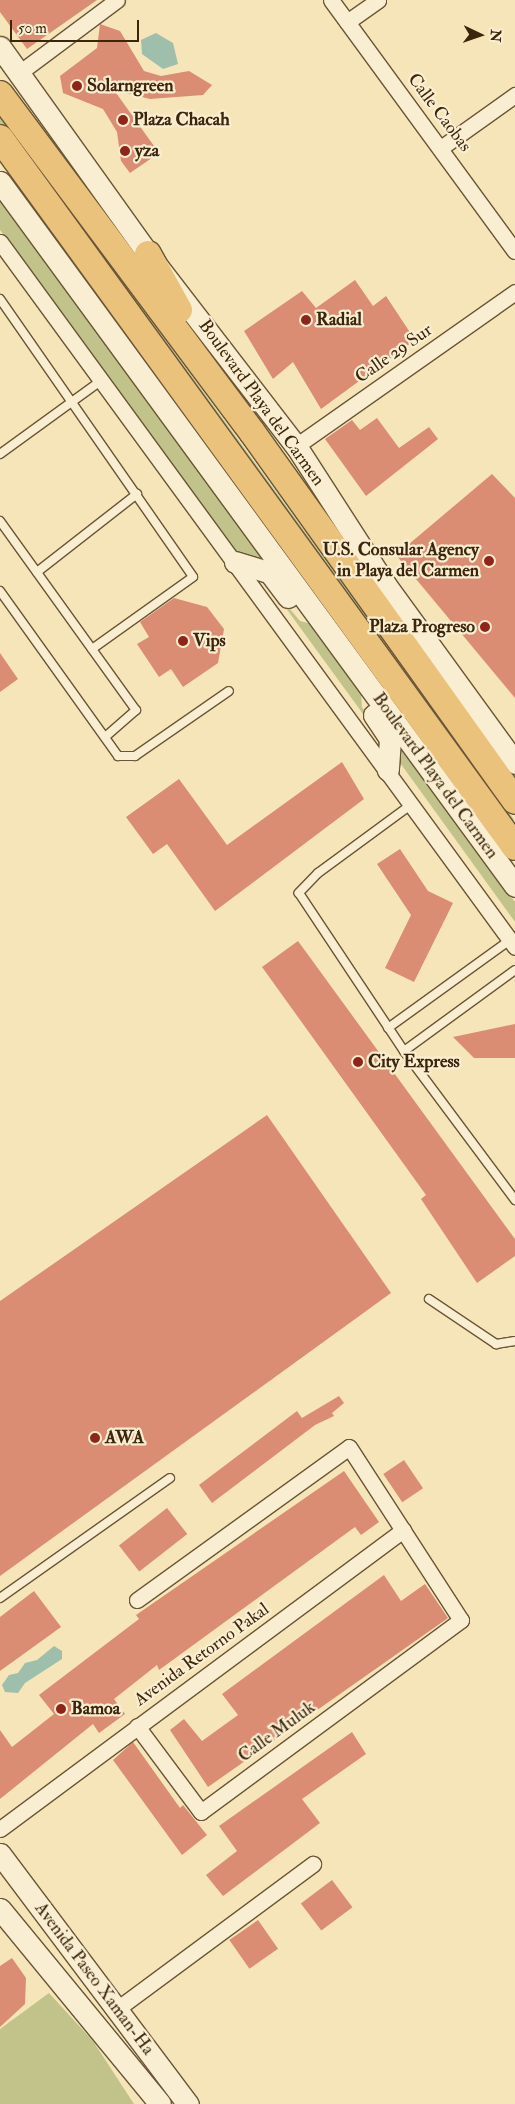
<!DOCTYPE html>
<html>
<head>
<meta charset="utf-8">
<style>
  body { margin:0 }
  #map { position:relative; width:515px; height:2104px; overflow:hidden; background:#f6e5b8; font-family:"IM FELL Double Pica",serif }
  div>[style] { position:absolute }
  .green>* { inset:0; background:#c1c38b; transform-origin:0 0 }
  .water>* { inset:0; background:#9dbfab }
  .building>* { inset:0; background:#da8d72; transform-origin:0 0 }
  .roads { filter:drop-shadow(1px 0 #6a5636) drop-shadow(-1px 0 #6a5636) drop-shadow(0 1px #6a5636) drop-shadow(0 -1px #6a5636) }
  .lane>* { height:8px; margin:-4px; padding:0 4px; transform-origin:4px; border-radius:4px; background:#f9eed1 }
  .street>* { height:15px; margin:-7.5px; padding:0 7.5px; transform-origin:7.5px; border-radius:7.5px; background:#f9eed1 }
  .secondary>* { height:21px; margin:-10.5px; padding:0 10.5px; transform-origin:10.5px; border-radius:10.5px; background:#f9eed1 }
  .highway>* { height:26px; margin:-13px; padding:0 13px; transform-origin:13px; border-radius:13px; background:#ebc27c }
  .dots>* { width:14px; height:14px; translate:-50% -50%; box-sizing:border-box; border:2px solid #f9eed1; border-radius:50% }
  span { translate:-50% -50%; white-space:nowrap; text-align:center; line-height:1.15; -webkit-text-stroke:4.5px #f9eed1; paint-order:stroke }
  .poi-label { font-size:18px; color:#3c260b; font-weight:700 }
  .left { translate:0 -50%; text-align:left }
  .right { translate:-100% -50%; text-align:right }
  .street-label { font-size:18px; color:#3c260b }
  .north { position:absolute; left:455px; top:10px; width:50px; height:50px; -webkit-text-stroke:4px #f9eed1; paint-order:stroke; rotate:93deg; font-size:14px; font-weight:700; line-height:20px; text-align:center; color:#3c260b }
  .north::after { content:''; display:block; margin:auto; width:18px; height:22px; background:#3c260b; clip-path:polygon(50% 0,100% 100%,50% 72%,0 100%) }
  .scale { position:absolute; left:10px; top:20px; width:129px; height:22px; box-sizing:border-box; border:2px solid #3c260b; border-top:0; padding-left:6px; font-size:15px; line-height:18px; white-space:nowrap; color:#3c260b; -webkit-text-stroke:4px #f9eed1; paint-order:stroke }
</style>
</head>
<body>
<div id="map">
  <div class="green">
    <i style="left:0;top:112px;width:875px;height:9px;rotate:54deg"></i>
    <i style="left:0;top:196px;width:455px;height:20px;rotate:54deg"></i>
    <i style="clip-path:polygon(264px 578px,300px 621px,312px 624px,361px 693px,362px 707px,382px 740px)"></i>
    <i style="clip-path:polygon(398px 742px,515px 902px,515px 922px,398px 760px)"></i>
    <i style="clip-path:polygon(49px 1993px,93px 2041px,134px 2104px,0 2104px,0 2029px)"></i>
  </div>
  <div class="water">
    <i style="clip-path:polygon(156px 33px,173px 43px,178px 64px,163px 69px,142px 54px,141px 40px)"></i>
    <i style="clip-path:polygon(54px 1646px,62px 1651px,62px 1659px,25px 1683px,18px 1693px,5px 1692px,2px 1685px,9px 1675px,18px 1673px,25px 1663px,37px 1660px)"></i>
  </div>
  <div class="building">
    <i style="clip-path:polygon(0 0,97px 0,27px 49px,0 12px)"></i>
    <i style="clip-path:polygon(100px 24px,120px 31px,144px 71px,161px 76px,189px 71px,212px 85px,203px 95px,150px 99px,114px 90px,159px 153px,130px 173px,121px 161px,117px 132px,103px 109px,63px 93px,60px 76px,97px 48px)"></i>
    <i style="clip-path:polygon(355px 280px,373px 306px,386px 296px,415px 340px,321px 409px,293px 362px,273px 379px,244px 331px,302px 291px,316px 308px)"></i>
    <i style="clip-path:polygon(377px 418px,399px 448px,429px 427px,438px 439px,366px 496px,325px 439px,352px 420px,360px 430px)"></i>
    <i style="clip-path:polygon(492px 474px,515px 498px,515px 698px,396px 555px)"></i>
    <i style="clip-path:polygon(174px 598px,207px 607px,224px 629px,218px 663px,183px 687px,171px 669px,159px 677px,137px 644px,149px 637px,140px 622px)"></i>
    <i style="clip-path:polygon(0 653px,18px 679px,0 692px)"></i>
    <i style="clip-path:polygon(342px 762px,364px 799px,215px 911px,167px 844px,153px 854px,126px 817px,179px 779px,227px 845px)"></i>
    <i style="clip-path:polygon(400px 849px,428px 891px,453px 903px,414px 982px,385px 968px,411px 915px,377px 864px)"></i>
    <i style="clip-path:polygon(298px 941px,515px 1239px,515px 1256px,477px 1283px,421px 1199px,426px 1195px,262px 967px)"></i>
    <i style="clip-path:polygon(515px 1024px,515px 1058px,474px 1058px,453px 1037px)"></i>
    <i style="clip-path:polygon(267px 1115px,391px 1293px,0 1576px,0 1301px)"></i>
    <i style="clip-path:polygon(339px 1396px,344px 1403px,332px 1413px,334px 1416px,315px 1425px,212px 1503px,199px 1485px,297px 1411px,302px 1418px)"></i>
    <i style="left:404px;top:1460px;width:34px;height:25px;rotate:56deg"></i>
    <i style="clip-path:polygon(344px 1471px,379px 1522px,361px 1535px,355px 1527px,159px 1670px,157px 1665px,114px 1699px,125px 1714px,99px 1733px,93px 1724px,0 1799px,0 1730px,12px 1747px,54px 1714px,39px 1695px,139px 1619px,136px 1615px)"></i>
    <i style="left:167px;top:1508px;width:33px;height:61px;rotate:52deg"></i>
    <i style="clip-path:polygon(384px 1575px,401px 1601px,425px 1584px,448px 1618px,208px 1787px,170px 1730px,184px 1719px,202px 1741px,238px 1715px,222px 1694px)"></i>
    <i style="clip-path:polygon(34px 1591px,61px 1627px,0 1671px,0 1617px)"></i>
    <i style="clip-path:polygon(352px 1732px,366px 1754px,302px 1799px,320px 1823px,223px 1896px,206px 1875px,237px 1851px,219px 1826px)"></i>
    <i style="clip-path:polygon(133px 1742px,180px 1808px,183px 1805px,207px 1835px,182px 1855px,113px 1760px)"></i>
    <i style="left:332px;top:1880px;width:34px;height:39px;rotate:53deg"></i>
    <i style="left:258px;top:1920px;width:35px;height:35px;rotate:55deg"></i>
    <i style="clip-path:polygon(12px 1958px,26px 1978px,25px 2004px,0 2027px,0 1966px)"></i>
  </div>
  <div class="roads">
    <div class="lane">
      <i style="left:0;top:299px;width:338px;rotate:55.2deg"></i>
      <i style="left:193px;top:577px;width:124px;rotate:144.5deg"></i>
      <i style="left:0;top:454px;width:126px;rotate:-36deg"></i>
      <i style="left:0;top:521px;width:233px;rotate:54.3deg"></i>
      <i style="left:136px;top:710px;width:41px;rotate:138.9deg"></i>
      <i style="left:37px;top:572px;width:127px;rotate:-38deg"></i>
      <i style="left:0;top:591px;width:203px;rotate:54.4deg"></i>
      <i style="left:118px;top:756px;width:17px"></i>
      <i style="left:135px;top:756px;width:114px;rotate:-34.7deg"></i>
      <i style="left:412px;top:804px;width:117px;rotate:143.7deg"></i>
      <i style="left:318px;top:873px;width:28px;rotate:134deg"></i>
      <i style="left:299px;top:893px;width:190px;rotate:56.4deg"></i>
      <i style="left:404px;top:1051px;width:186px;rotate:53.3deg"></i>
      <i style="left:388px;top:1028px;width:150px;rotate:-35.8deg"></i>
      <i style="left:404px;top:1051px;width:137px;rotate:-36.1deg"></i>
      <i style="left:429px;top:1299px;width:81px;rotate:33.9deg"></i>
      <i style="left:496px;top:1344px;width:19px;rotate:-9deg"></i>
      <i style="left:0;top:1598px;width:208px;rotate:-35.2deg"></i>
    </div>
    <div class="street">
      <i style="left:331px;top:0;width:311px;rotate:53.8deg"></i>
      <i style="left:347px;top:22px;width:38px;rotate:-35deg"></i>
      <i style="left:19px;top:73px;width:122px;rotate:-36.7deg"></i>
      <i style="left:442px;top:147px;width:90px;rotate:-35.5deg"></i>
      <i style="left:0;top:242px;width:873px;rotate:53.85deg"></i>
      <i style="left:296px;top:446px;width:268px;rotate:-35.1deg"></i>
      <i style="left:137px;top:1600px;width:261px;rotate:-35.8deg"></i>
      <i style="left:349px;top:1447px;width:206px;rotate:57.1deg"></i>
      <i style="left:461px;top:1620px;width:323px;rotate:143.6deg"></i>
      <i style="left:201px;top:1812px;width:107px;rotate:-126.7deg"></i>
      <i style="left:0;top:1829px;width:502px;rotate:-36.57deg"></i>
      <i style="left:117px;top:2009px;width:244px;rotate:-36.5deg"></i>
    </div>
    <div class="secondary">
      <i style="left:0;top:47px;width:254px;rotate:54.4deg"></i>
      <i style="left:148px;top:254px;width:242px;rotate:52.4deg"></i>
      <i style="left:296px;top:446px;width:164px;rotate:57.2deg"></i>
      <i style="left:385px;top:584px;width:221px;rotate:54deg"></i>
      <i style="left:0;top:182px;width:872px;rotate:53.81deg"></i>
      <i style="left:235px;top:562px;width:37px;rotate:17deg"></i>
      <i style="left:270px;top:573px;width:30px;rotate:53deg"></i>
      <i style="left:374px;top:715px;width:29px;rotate:56deg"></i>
      <i style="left:390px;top:739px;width:31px;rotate:94deg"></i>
      <i style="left:0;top:1854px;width:313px;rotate:53.1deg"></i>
      <i style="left:0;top:1909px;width:252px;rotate:50.6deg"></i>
    </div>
    <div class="highway">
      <i style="left:0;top:94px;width:422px;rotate:53.3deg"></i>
      <i style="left:252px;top:432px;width:453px;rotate:54.5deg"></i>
      <i style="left:0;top:138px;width:876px;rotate:54.01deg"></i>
      <i style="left:148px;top:254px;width:64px;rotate:61deg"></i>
    </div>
  </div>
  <div class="dots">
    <i style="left:77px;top:86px;background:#8f2418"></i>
    <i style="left:123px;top:120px;background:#8f2418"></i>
    <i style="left:125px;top:151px;background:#8f2418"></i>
    <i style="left:306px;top:320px;background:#8f2418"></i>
    <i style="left:489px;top:561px;background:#8f2418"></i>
    <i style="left:485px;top:627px;background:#8f2418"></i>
    <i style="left:183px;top:641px;background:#8f2418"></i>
    <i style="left:358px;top:1062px;background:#8f2418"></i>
    <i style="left:95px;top:1438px;background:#8f2418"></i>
    <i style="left:61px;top:1709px;background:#8f2418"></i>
  </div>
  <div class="poi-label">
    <span class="left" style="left:87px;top:86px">Solarngreen</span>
    <span class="left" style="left:133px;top:120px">Plaza Chacah</span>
    <span class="left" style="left:135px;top:151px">yza</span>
    <span class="left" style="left:316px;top:320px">Radial</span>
    <span class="right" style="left:479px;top:561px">U.S. Consular Agency<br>in Playa del Carmen</span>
    <span class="right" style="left:475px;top:627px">Plaza Progreso</span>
    <span class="left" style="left:193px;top:641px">Vips</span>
    <span class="left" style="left:368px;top:1062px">City Express</span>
    <span class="left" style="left:105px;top:1438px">AWA</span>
    <span class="left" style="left:71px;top:1709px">Bamoa</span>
  </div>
  <div class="street-label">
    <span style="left:439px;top:113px;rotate:53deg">Calle Caobas</span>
    <span style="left:394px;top:354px;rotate:-35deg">Calle 29 Sur</span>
    <span style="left:261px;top:403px;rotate:54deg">Boulevard Playa del Carmen</span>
    <span style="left:435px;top:776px;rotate:54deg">Boulevard Playa del Carmen</span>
    <span style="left:202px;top:1655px;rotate:-36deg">Avenida Retorno Pakal</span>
    <span style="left:277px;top:1732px;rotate:-36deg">Calle Muluk</span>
    <span style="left:94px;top:1979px;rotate:53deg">Avenida Paseo Xaman-Ha</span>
  </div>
  <div class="north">N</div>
  <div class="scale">50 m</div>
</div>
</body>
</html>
